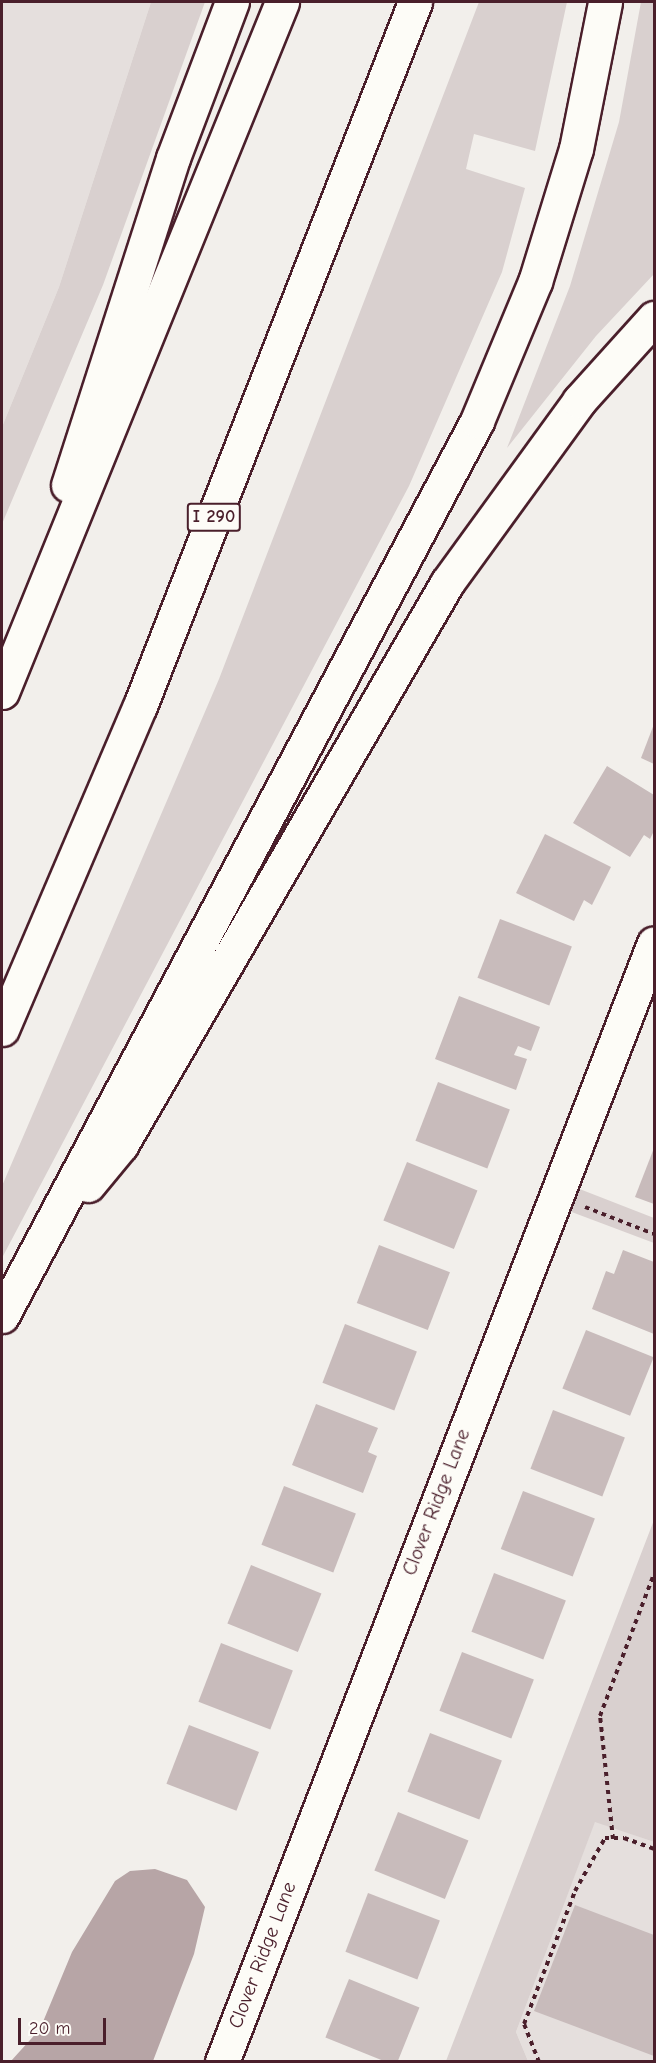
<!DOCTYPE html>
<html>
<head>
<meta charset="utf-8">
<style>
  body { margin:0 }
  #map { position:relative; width:656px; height:2063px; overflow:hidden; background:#f2efeb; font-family:"Comic Neue",sans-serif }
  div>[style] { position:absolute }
  .built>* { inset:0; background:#e5dfdd }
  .green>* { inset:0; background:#d9d0cf }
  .water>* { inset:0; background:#b7a5a6 }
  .building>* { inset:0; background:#c8bbbb; transform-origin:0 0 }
  .path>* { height:4px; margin-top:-2px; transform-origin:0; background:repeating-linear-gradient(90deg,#4a1f2b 0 4.5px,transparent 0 9px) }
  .roads { filter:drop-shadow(2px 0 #4a1f2b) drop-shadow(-2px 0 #4a1f2b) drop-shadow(0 2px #4a1f2b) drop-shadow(0 -2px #4a1f2b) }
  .minor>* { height:33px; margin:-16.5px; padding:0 16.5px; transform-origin:16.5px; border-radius:16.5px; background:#fdfcf7 }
  .motorway>* { height:33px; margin:-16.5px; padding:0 16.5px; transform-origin:16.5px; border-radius:16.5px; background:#fdfcf7 }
  span { translate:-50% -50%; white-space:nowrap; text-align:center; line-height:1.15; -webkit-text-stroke:6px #fdfcf7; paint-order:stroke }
  .shield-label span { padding:2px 4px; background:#fdfcf7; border:2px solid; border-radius:4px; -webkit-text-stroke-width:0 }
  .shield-label { font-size:18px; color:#4a1f2b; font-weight:700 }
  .street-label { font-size:20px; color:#4a1f2b }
  .frame { position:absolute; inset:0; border:3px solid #4a1f2b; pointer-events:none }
  .scale { position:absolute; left:18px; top:2018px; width:88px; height:27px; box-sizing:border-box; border:3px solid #4a1f2b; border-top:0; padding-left:8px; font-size:18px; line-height:21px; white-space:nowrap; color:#4a1f2b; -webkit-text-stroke:4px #fdfcf7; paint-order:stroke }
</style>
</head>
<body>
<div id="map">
  <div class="built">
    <i style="clip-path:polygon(2px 2px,151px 2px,59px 287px,2px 427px)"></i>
    <i style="clip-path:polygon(595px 1821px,654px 1842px,654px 2061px,528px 2061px,516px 2032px)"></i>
  </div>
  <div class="green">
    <i style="clip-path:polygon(151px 2px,205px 2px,103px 285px,2px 524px,2px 427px,59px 287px)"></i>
    <i style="clip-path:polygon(479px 2px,567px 2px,535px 151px,474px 134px,466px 169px,525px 188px,502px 272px,409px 486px,2px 1258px,2px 1186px,219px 679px)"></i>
    <i style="clip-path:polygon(641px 2px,654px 2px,654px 274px,596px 336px,507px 448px,570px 286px,619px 122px)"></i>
    <i style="clip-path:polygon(577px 1188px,654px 1218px,654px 1243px,569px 1211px)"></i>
    <i style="clip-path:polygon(654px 1520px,654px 1842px,595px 1822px,516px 2032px,528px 2061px,446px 2061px)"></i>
  </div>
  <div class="water">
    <i style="clip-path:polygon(155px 1869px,187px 1880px,205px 1907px,194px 1954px,153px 2061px,11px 2061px,40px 2029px,72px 1952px,115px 1881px,130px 1871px)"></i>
  </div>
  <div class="building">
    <i style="clip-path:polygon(654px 724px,654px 764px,641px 758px)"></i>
    <i style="clip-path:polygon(607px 766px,654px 795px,654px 831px,650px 839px,644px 835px,630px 857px,573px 823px)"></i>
    <i style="clip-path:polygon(545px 834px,611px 867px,592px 905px,584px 900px,574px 921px,516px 893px)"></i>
    <i style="left:500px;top:919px;width:77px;height:63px;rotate:21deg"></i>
    <i style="clip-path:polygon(459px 996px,540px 1027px,531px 1051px,518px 1046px,514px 1055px,527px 1059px,516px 1090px,435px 1059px)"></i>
    <i style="left:438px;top:1082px;width:77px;height:63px;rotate:21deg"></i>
    <i style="clip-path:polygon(654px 1148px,654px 1204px,635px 1197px)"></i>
    <i style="left:407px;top:1162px;width:76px;height:63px;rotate:22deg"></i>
    <i style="left:379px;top:1245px;width:76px;height:62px;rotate:21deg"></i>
    <i style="clip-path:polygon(623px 1250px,654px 1262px,654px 1334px,592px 1309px,606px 1271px,614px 1274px)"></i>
    <i style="left:345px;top:1324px;width:77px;height:63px;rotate:21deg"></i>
    <i style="left:586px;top:1330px;width:73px;height:63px;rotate:22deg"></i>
    <i style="clip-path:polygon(316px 1404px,378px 1428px,368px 1452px,377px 1456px,363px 1493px,292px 1465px)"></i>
    <i style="left:553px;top:1410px;width:77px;height:63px;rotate:21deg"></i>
    <i style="left:284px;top:1486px;width:77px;height:63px;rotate:21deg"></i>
    <i style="left:523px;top:1491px;width:77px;height:62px;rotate:21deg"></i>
    <i style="left:251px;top:1565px;width:76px;height:63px;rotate:22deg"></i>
    <i style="left:494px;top:1573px;width:77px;height:63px;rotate:21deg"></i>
    <i style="left:221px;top:1643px;width:77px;height:63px;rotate:21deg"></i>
    <i style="left:462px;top:1652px;width:77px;height:63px;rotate:21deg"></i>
    <i style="left:189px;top:1725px;width:75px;height:63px;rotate:21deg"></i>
    <i style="left:430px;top:1733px;width:77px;height:63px;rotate:21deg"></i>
    <i style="left:398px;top:1812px;width:76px;height:63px;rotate:22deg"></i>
    <i style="left:368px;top:1893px;width:77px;height:63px;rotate:21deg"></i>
    <i style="clip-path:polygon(575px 1905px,654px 1935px,654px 2056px,534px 2011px)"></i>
    <i style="left:349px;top:1979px;width:76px;height:63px;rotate:22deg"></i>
  </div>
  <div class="path">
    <i style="left:585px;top:1207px;width:74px;rotate:21.4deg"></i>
    <i style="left:613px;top:1839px;width:124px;rotate:-96deg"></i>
    <i style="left:600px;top:1716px;width:152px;rotate:-69.2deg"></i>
    <i style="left:539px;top:2062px;width:41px;rotate:-111.5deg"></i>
    <i style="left:524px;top:2024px;width:142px;rotate:-69deg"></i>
    <i style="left:575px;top:1891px;width:61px;rotate:-60.5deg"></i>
    <i style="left:605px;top:1838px;width:19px"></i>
    <i style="left:624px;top:1838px;width:32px;rotate:20deg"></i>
  </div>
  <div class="roads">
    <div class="minor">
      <i style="left:222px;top:2062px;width:1199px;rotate:-68.89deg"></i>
    </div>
    <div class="motorway">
      <i style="left:68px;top:485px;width:343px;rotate:-72.2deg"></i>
      <i style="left:173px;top:158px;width:167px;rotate:-69.3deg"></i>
      <i style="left:2px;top:692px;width:745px;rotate:-67.91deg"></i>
      <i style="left:2px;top:1029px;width:351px;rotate:-66.9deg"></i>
      <i style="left:140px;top:706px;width:756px;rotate:-68.66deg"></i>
      <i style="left:88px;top:1185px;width:52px;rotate:-50.5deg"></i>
      <i style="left:121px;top:1145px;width:650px;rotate:-59.88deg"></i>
      <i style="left:447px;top:583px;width:225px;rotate:-54deg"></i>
      <i style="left:579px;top:401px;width:112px;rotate:-47.9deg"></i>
      <i style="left:2px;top:1316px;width:1013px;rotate:-62.04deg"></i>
      <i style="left:477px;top:421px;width:151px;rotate:-67.4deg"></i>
      <i style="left:535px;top:282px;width:139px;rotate:-72.9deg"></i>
      <i style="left:576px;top:149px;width:150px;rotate:-78.8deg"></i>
    </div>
  </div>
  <div class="shield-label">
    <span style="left:214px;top:517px">I 290</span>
  </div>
  <div class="street-label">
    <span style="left:436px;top:1502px;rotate:-69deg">Clover Ridge Lane</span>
    <span style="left:262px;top:1955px;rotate:-69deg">Clover Ridge Lane</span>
  </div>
  <div class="frame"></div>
  <div class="scale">20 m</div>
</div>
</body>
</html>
